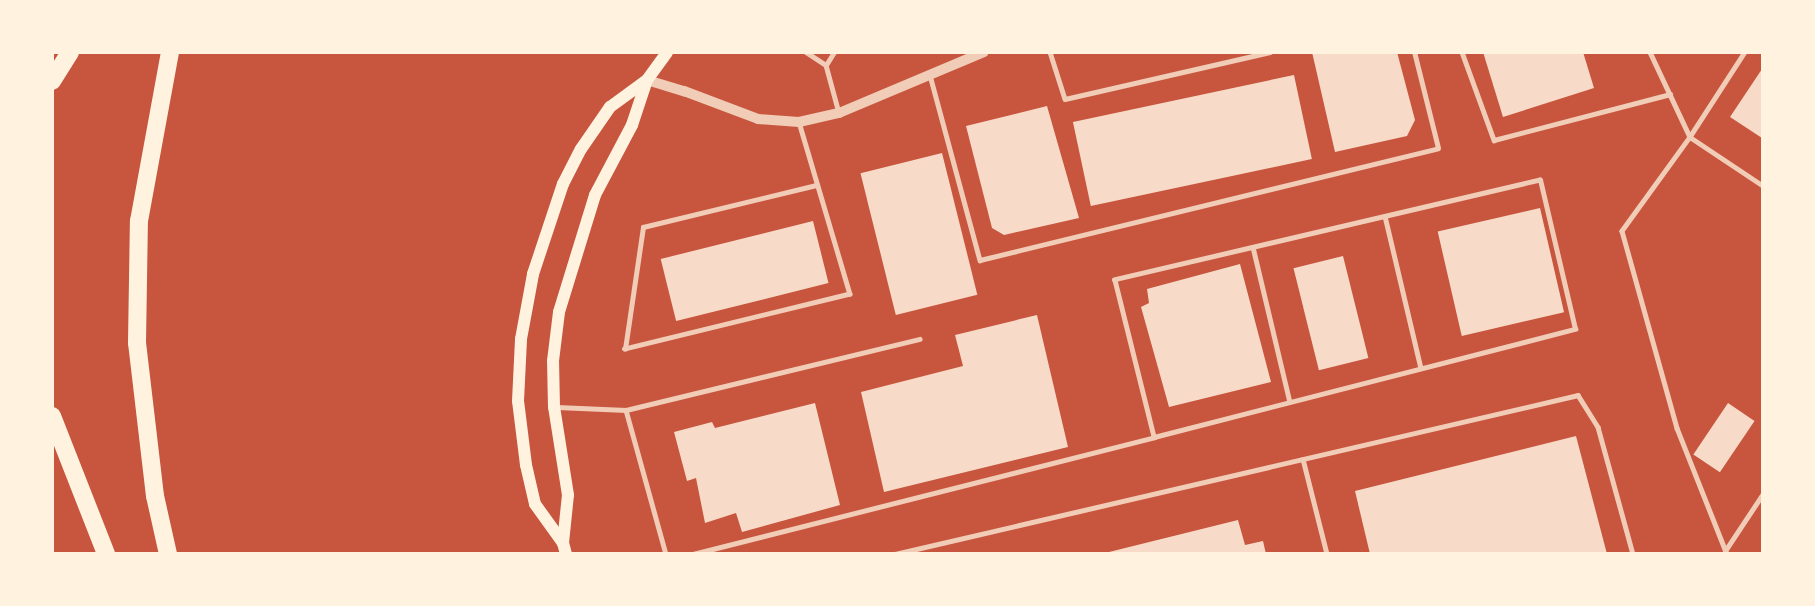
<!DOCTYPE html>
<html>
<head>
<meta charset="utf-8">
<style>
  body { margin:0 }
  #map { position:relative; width:1815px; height:606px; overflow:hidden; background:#c8553d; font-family:Lato,sans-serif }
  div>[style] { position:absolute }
  .building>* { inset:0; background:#f7dbc8; transform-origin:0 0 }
  .service>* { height:4.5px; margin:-2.25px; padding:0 2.25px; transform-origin:2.25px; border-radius:2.25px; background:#f1ccb7 }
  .tertiary>* { height:10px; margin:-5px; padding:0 5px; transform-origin:5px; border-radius:5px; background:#f1ccb7 }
  .secondary>* { height:12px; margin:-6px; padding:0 6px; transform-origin:6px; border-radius:6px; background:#fff3e0 }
  .motorway>* { height:18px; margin:-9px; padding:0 9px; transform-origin:9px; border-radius:9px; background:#fff3e0 }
  span { translate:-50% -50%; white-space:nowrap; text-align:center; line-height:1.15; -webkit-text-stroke:4.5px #fff3e0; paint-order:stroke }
  .frame { position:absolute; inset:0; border:54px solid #fff3e0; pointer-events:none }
</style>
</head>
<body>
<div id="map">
  <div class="building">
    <i style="clip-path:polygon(1312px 52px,1397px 52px,1415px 120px,1407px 136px,1335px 152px)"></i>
    <i style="clip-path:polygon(1483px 52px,1583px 52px,1594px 88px,1503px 117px)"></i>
    <i style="clip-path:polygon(1762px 69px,1762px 138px,1730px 117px)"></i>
    <i style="left:1294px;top:75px;width:86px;height:226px;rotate:78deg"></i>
    <i style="clip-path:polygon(1047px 106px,1079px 218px,1004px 235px,992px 228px,966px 126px)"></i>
    <i style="left:942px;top:153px;width:146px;height:84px;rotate:76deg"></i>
    <i style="left:1540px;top:208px;width:107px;height:105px;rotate:77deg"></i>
    <i style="left:813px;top:221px;width:64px;height:157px;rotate:76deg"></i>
    <i style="left:1343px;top:256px;width:105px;height:51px;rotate:76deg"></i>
    <i style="clip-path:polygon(1240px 264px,1271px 382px,1169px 407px,1141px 307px,1149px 303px,1147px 289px)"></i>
    <i style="clip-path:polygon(1037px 315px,1068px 447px,884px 492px,861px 392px,963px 366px,955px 335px)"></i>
    <i style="clip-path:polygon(815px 403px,840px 505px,742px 532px,736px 513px,705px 523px,696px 478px,687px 481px,674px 432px,712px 422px,715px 428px)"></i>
    <i style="left:1728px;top:403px;width:32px;height:62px;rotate:34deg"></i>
    <i style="clip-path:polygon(1576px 436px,1607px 554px,1370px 554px,1355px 491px)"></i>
    <i style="clip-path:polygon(1238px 520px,1245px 545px,1263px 541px,1266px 554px,1101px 554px)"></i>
  </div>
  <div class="service">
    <i style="left:806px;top:52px;width:24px;rotate:33deg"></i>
    <i style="left:826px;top:65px;width:50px;rotate:74.8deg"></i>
    <i style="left:1050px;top:52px;width:49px;rotate:72.3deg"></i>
    <i style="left:1065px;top:99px;width:210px;rotate:-12.9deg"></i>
    <i style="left:1462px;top:52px;width:94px;rotate:70deg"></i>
    <i style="left:1494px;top:140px;width:182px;rotate:-14.6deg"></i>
    <i style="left:1650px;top:52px;width:94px;rotate:64.8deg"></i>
    <i style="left:1690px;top:137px;width:116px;rotate:125.9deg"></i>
    <i style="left:1622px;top:231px;width:205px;rotate:74.4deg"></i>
    <i style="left:1677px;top:428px;width:136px;rotate:68.4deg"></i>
    <i style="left:1745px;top:52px;width:101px;rotate:122.9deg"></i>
    <i style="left:1690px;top:137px;width:87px;rotate:33.7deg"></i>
    <i style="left:826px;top:65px;width:15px;rotate:-58deg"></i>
    <i style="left:930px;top:75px;width:192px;rotate:74.9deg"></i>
    <i style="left:980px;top:260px;width:471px;rotate:-13.7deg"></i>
    <i style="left:1438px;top:148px;width:99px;rotate:-104deg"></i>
    <i style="left:799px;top:122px;width:179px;rotate:73.5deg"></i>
    <i style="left:850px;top:294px;width:232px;rotate:166.3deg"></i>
    <i style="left:625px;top:349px;width:123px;rotate:-81.6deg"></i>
    <i style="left:643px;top:227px;width:179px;rotate:-13.6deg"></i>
    <i style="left:1385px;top:216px;width:156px;rotate:76.7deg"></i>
    <i style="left:1253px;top:247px;width:159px;rotate:76.6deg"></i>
    <i style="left:557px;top:407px;width:69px;rotate:2.5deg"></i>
    <i style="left:626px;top:410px;width:302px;rotate:-13.6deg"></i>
    <i style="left:626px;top:410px;width:149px;rotate:74.5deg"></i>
    <i style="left:1303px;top:459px;width:98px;rotate:75.8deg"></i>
    <i style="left:1725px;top:551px;width:67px;rotate:-56.5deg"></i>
    <i style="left:693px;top:554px;width:476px;rotate:-14.2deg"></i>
    <i style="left:1154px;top:437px;width:435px;rotate:-14.4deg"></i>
    <i style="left:1575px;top:329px;width:153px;rotate:-103.2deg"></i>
    <i style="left:1540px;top:180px;width:437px;rotate:166.8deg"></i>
    <i style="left:1115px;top:280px;width:162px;rotate:76deg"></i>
    <i style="left:895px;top:554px;width:701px;rotate:-13.1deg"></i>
    <i style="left:1578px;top:395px;width:38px;rotate:58deg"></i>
    <i style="left:1598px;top:427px;width:132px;rotate:74.6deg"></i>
  </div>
  <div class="tertiary">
    <i style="left:647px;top:80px;width:39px;rotate:17deg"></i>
    <i style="left:684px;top:91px;width:79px;rotate:20.7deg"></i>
    <i style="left:758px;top:119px;width:41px;rotate:4.2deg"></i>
    <i style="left:799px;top:122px;width:41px;rotate:-12.7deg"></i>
    <i style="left:839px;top:113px;width:157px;rotate:-22.8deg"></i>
  </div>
  <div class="secondary">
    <i style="left:563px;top:543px;width:48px;rotate:-125.7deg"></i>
    <i style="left:535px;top:504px;width:40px;rotate:-103deg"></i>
    <i style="left:526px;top:465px;width:64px;rotate:-97.1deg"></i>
    <i style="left:518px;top:401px;width:62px;rotate:-87.2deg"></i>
    <i style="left:521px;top:339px;width:66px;rotate:-79.5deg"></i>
    <i style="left:533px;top:274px;width:95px;rotate:-71.6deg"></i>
    <i style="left:563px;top:184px;width:39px;rotate:-63deg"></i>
    <i style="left:581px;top:149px;width:51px;rotate:-55.4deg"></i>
    <i style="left:610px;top:107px;width:46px;rotate:-36.1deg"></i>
    <i style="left:566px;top:554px;width:11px;rotate:-105deg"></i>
    <i style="left:563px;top:543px;width:48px;rotate:-84.1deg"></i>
    <i style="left:568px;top:495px;width:89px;rotate:-99deg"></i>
    <i style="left:554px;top:407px;width:46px;rotate:-91.2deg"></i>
    <i style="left:553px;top:361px;width:49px;rotate:-83deg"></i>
    <i style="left:559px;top:312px;width:122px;rotate:-72.9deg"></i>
    <i style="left:595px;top:195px;width:79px;rotate:-62.1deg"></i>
    <i style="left:632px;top:125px;width:47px;rotate:-71.6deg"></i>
    <i style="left:647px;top:80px;width:34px;rotate:-54deg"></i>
  </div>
  <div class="motorway">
    <i style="left:52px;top:81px;width:34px;rotate:-58deg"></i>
    <i style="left:52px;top:416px;width:148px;rotate:68.6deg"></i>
    <i style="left:168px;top:554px;width:59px;rotate:-102.6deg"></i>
    <i style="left:155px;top:496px;width:154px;rotate:-96.7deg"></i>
    <i style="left:137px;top:343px;width:122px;rotate:-89.1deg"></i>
    <i style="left:139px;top:221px;width:172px;rotate:-79.6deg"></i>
  </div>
  <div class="frame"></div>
</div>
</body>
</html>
